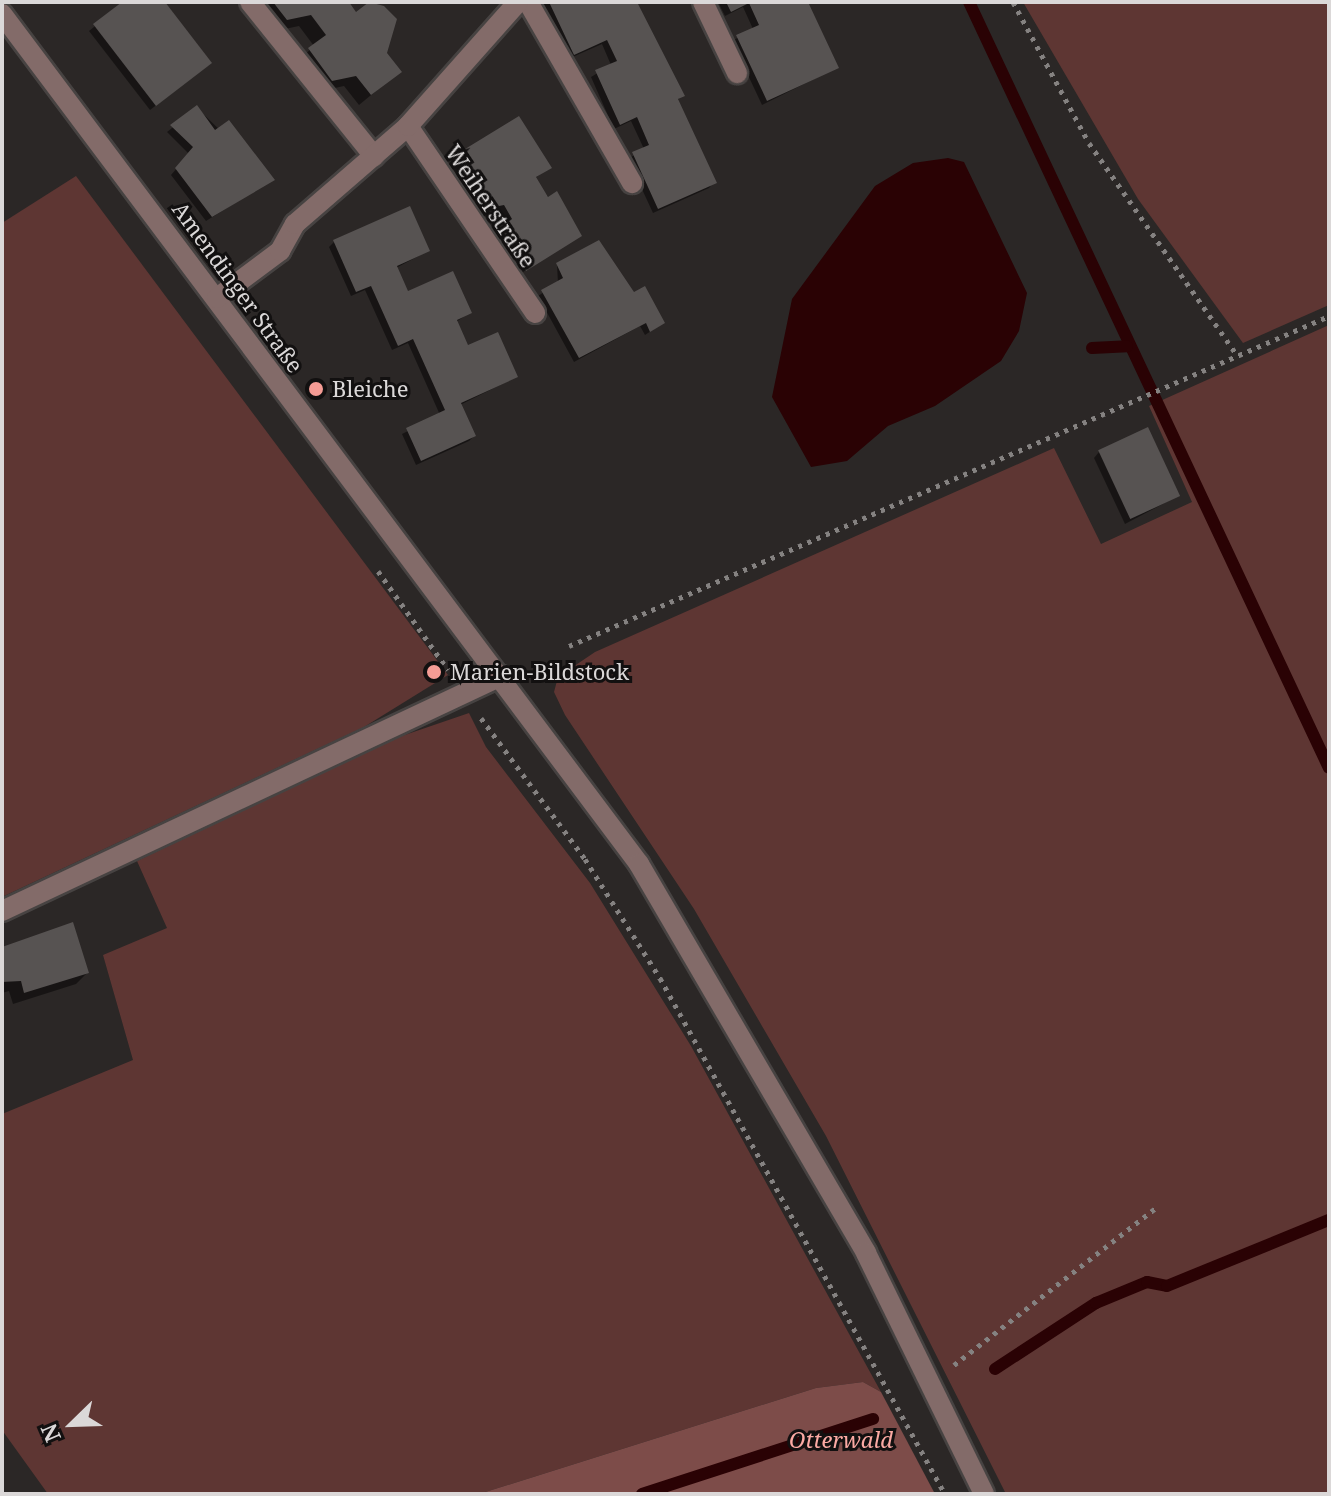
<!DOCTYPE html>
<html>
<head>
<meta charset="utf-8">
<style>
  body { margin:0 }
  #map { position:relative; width:1331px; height:1496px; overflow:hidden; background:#2b2726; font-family:"Noto Serif",serif }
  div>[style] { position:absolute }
  .green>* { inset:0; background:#5e3633 }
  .forest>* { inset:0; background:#7d4c49 }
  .water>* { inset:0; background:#2a0204 }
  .shadow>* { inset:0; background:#0007 }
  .stream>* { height:12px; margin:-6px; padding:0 6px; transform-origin:6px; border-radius:6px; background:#2a0204 }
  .building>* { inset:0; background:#575352; transform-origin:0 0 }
  .path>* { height:5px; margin-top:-2.5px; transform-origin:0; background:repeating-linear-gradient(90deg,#858281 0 4px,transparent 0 10px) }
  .roads { filter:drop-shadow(2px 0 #474342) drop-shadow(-2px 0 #474342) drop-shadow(0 2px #474342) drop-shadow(0 -2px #474342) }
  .minor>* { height:20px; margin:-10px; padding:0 10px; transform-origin:10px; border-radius:10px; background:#836b69 }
  .dots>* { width:22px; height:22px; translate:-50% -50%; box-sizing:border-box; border:4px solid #121010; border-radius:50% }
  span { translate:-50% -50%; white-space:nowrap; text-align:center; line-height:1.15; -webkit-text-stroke:6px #121010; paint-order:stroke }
  .street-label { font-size:22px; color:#dbd8d8 }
  .poi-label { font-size:22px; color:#dbd8d8 }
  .left { translate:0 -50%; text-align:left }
  .park-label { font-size:22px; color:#fcaaa4; font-style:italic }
  .frame { position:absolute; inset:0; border:4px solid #dbd8d8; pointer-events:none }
  .north { position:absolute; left:32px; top:1384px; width:80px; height:80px; -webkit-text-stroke:6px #121010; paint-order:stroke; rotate:247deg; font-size:22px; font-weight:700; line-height:32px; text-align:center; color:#dbd8d8 }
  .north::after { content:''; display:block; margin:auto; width:28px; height:36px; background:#dbd8d8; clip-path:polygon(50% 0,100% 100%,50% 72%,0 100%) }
</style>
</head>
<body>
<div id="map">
  <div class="green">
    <i style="clip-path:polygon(1023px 2px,1329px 2px,1329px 305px,1243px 343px,1138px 199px)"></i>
    <i style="clip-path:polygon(76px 176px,448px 675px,364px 727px,2px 897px,2px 223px)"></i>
    <i style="clip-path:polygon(1329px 325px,1329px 1494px,1006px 1494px,826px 1136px,694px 909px,565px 715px,554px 692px,558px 677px,595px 652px,1054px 448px,1101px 544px,1192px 502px,1149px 406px)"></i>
    <i style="clip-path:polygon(469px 713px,486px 747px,590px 883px,691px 1046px,881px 1392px,863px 1382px,816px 1388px,479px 1494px,48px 1494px,2px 1430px,2px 1114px,133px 1060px,103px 955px,167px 928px,137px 861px,393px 739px)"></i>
  </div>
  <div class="forest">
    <i style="clip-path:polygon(863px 1382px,881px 1392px,935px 1494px,479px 1494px,816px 1388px)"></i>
  </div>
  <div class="water">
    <i style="clip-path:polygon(948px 158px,964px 162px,1027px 293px,1019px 331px,1001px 361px,935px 406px,888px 426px,847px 461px,811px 467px,772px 397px,792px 299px,875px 186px,913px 163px)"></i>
  </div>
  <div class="shadow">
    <i style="clip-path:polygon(125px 2px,162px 2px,204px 68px,150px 110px,89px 31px)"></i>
    <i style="clip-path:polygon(253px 2px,347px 2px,399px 72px,359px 105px,344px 86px,321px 91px,298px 61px,314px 46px,299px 26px,275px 31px)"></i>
    <i style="clip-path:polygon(542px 2px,636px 2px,682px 95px,677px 101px,714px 182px,709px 188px,653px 213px,628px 159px,644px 149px,631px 121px,614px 129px,591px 77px,611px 65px,602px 44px,568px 59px)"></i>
    <i style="clip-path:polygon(718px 2px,801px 2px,836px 68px,762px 105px,732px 41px,753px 29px,743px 7px,725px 16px)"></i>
    <i style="clip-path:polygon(197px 108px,272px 180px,206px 221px,171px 175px,189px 154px,167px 132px)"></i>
    <i style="clip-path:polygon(454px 159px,549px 167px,534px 179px,579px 236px,520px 274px,495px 234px,507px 224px,498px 209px,479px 214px,449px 164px)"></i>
    <i style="clip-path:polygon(334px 242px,428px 251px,396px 268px,407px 294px,469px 313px,456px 322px,467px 348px,516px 377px,460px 405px,474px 436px,469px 441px,416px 465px,402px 434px,440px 415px,408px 343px,392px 350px,365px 290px,351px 296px,329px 247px)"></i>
    <i style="clip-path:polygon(599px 242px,633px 295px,663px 323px,645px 335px,640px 326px,574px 362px,538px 296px,558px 283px,557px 265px)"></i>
    <i style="clip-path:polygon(1099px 452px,1178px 496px,1125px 524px,1094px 458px)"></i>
    <i style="clip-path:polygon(2px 949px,87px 973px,76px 984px,13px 1004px,9px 991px,2px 993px)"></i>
  </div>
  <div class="stream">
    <i style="left:969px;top:2px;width:846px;rotate:64.83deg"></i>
    <i style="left:1092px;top:348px;width:35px;rotate:-3deg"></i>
    <i style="left:995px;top:1369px;width:121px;rotate:-33.2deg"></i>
    <i style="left:1096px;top:1303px;width:55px;rotate:-22.4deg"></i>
    <i style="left:1147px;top:1282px;width:20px;rotate:11deg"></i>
    <i style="left:1167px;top:1286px;width:175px;rotate:-22.2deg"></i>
    <i style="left:642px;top:1494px;width:243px;rotate:-18deg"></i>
  </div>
  <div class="building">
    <i style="clip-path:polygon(122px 2px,165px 2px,212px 63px,156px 106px,93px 24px)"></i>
    <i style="clip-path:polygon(273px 2px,349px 2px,356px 12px,369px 2px,384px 6px,397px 19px,387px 53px,402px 72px,371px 95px,356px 76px,332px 81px,308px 48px,326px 35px,311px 15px,287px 20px)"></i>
    <i style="clip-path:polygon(549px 2px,637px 2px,685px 96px,678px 99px,717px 183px,658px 209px,632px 152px,649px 145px,637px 117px,620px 125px,595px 70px,617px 61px,607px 40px,574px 55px)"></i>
    <i style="clip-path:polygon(726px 2px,808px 2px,839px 68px,767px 101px,736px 35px,759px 25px,749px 3px,731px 12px)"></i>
    <i style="clip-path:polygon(197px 105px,215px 130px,229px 120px,275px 180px,212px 217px,175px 168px,193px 147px,170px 125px)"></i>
    <i style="clip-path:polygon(519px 116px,552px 168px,536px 177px,548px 197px,557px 191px,582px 236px,526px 271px,499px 227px,512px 219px,504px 205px,484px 209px,452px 157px)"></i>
    <i style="clip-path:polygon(410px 206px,430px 251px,397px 266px,408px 291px,453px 271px,472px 313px,457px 320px,468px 345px,498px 332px,518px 377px,461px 403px,476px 436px,421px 461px,406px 428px,445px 410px,413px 339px,398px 346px,371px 286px,356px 292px,333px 240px)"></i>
    <i style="clip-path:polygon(599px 240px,634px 292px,645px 286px,665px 323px,650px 332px,646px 323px,579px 358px,541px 290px,563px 278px,556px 263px)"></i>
    <i style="left:1148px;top:427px;width:76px;height:55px;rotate:65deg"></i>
    <i style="clip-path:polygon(73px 922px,89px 973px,24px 993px,21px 981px,2px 982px,2px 947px)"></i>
  </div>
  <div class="path">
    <i style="left:1013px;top:2px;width:160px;rotate:61.7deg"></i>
    <i style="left:1089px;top:143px;width:259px;rotate:55.1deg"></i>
    <i style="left:378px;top:571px;width:121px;rotate:54.7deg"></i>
    <i style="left:569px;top:646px;width:829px;rotate:-23.47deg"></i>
    <i style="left:481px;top:718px;width:175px;rotate:53.6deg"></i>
    <i style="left:585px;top:859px;width:141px;rotate:57.8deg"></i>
    <i style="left:660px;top:978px;width:589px;rotate:61.09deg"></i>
    <i style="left:954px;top:1365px;width:256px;rotate:-37.9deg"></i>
  </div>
  <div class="roads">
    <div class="minor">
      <i style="left:250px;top:2px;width:198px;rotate:51.2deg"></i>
      <i style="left:528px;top:2px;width:209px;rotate:60.1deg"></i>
      <i style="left:703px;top:2px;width:79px;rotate:64.4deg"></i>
      <i style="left:2px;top:14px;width:1062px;rotate:53.15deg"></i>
      <i style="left:639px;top:864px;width:450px;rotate:59.7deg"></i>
      <i style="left:866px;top:1253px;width:268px;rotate:63.9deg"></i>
      <i style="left:408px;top:126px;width:226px;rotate:55.8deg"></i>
      <i style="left:217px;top:298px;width:79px;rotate:-36.7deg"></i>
      <i style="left:280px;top:251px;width:31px;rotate:-61deg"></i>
      <i style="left:295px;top:224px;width:150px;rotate:-40.9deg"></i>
      <i style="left:408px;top:126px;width:166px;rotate:-48.4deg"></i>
      <i style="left:2px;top:911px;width:552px;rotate:-25.22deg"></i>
    </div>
  </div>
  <div class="dots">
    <i style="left:316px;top:389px;background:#f59c95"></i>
    <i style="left:434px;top:672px;background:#f59c95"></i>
  </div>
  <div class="street-label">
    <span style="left:491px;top:206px;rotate:56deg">Weiherstraße</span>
    <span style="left:238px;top:287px;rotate:54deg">Amendinger Straße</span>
  </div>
  <div class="poi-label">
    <span class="left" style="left:332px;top:389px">Bleiche</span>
    <span class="left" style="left:450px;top:672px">Marien-Bildstock</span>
  </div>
  <div class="park-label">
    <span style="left:841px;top:1440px">Otterwald</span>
  </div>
  <div class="frame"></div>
  <div class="north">N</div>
</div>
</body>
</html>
